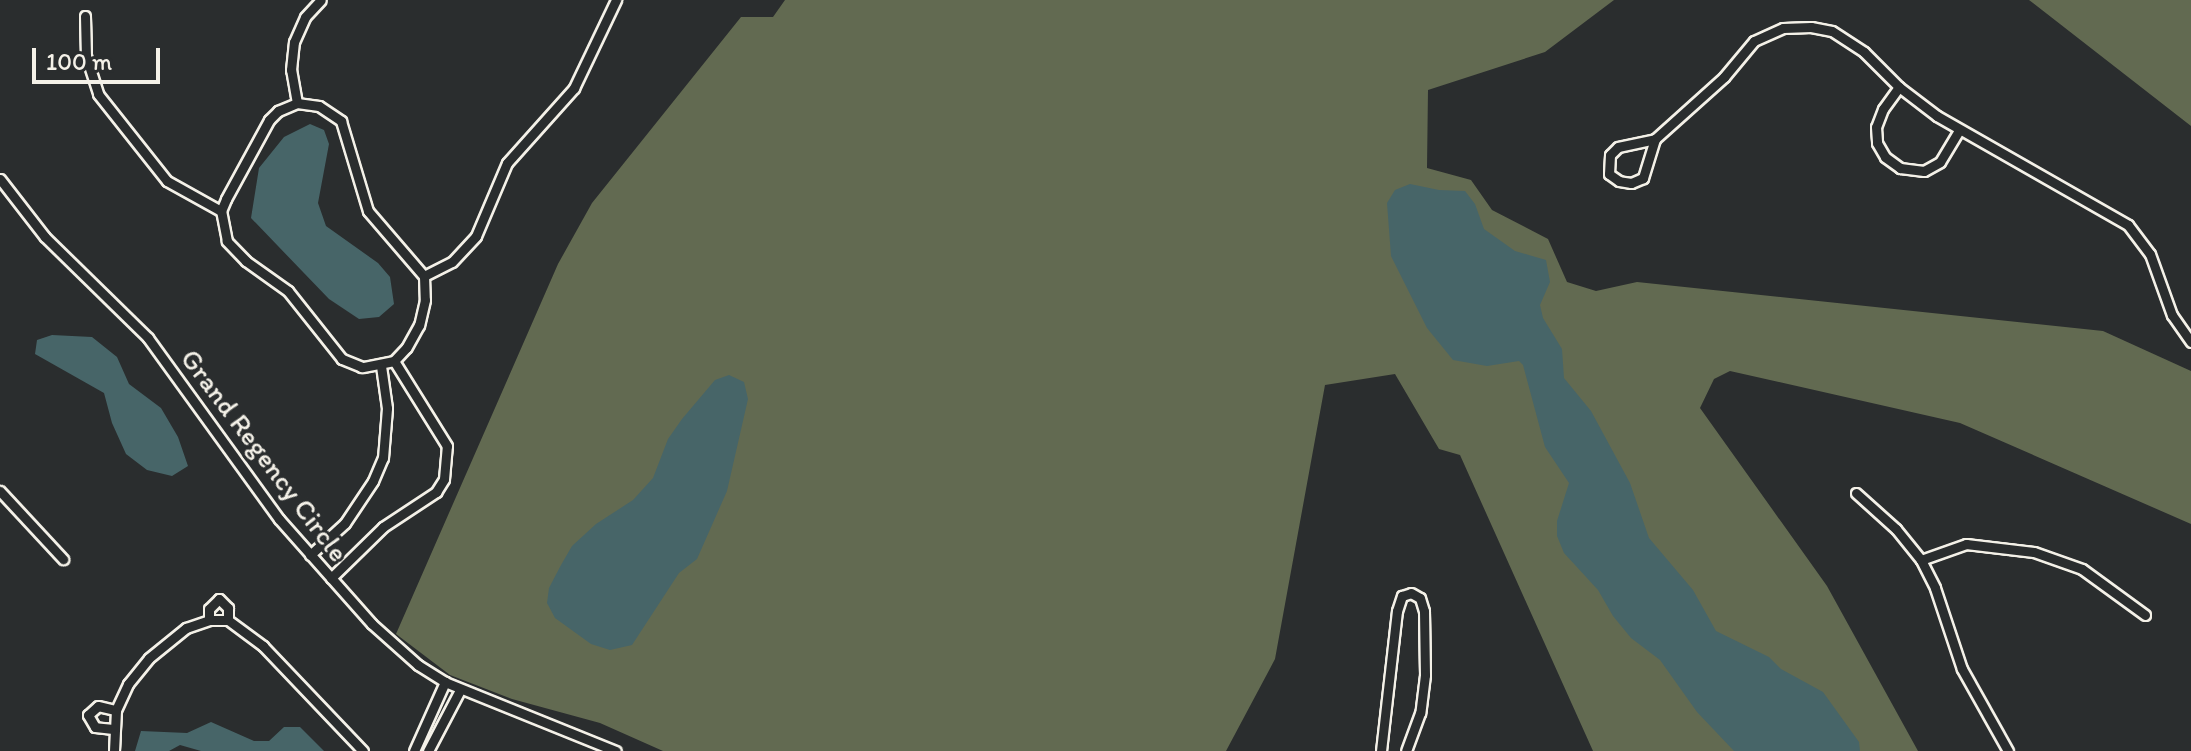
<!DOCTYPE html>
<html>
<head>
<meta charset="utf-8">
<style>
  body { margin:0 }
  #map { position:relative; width:2191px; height:751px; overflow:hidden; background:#2a2d2e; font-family:Itim,sans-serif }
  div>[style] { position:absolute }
  .green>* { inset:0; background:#626a51 }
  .water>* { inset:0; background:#476568 }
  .roads { filter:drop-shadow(2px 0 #f4f1e8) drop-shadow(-2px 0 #f4f1e8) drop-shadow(0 2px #f4f1e8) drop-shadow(0 -2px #f4f1e8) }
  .minor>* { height:9px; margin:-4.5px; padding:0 4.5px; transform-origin:4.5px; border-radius:4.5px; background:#2a2d2e }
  span { translate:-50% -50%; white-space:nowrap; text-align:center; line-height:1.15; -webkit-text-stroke:6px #2a2d2e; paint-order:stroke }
  .street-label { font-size:28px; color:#f4f1e8 }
  .scale { position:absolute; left:32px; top:48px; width:128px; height:36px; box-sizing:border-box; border:4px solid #f4f1e8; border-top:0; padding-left:10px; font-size:24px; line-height:28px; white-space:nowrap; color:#f4f1e8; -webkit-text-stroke:6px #2a2d2e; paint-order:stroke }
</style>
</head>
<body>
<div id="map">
  <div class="green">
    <i style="clip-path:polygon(785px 0,1614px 0,1545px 52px,1428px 90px,1427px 168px,1471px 180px,1492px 210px,1548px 239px,1567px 282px,1596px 291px,1637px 282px,2103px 331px,2191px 371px,2191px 524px,1960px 423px,1730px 371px,1714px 379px,1700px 408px,1827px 586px,1918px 751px,1593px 751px,1460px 455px,1439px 449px,1395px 374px,1325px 385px,1275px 659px,1226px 751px,663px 751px,600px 723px,512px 699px,450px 675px,396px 634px,558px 264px,592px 203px,741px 17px,773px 17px)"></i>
    <i style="clip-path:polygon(2029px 0,2191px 0,2191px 126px,2033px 3px)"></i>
  </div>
  <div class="water">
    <i style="clip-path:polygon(310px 124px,324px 130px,329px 144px,318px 203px,326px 226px,378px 263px,390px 277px,394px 304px,379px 317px,359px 319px,329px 299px,251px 218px,259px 168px,284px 137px)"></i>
    <i style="clip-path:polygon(1410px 184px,1439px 190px,1465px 191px,1475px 204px,1484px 229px,1515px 251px,1546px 260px,1550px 282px,1540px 305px,1543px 318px,1562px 349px,1564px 378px,1591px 411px,1630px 483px,1649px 538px,1693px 590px,1716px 631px,1769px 657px,1781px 669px,1823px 692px,1859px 742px,1860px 751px,1734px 751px,1697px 712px,1660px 660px,1631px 638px,1613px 616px,1598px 590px,1564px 553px,1557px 536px,1557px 521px,1569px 483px,1545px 447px,1523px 365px,1519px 361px,1487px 366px,1453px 360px,1427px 328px,1391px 256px,1387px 203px,1395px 190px)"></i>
    <i style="clip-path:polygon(52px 335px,92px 337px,117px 357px,129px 384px,161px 408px,178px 437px,188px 466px,172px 476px,147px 470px,126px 454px,112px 423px,104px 393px,35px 354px,37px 340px)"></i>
    <i style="clip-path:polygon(729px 375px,744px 382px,748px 399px,727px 491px,697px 559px,679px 573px,632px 645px,610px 650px,591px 644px,555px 618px,547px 603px,549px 588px,561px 565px,572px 546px,596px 524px,633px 500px,653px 478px,668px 439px,682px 419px,715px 380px)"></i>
    <i style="clip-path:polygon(211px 722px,254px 741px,269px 741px,284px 727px,300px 727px,324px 751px,201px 751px,180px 745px,169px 751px,135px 751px,141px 731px,187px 733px)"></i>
  </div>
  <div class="roads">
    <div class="minor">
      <i style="left:85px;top:16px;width:40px;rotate:88.6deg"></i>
      <i style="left:86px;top:56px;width:40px;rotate:72deg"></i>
      <i style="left:98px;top:94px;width:111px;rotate:51.6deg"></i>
      <i style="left:167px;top:181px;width:62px;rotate:29.1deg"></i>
      <i style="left:1899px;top:87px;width:27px;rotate:126deg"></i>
      <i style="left:1883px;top:109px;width:19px;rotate:111deg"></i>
      <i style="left:1876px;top:127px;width:16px;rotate:86deg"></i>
      <i style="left:1877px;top:143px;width:16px;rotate:60deg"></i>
      <i style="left:1885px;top:157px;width:19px;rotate:36deg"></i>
      <i style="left:1900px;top:168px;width:24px;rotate:7deg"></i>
      <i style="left:1924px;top:171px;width:18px;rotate:-29deg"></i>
      <i style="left:1940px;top:162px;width:37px;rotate:-59deg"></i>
      <i style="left:297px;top:103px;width:22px;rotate:8deg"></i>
      <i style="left:319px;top:106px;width:27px;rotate:34deg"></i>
      <i style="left:341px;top:121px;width:94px;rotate:73.3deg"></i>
      <i style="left:368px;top:211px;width:86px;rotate:49.3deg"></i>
      <i style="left:424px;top:276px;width:24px;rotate:88deg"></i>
      <i style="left:425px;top:300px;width:26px;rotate:103deg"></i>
      <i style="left:419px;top:325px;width:26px;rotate:119deg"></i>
      <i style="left:406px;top:348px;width:18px;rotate:133deg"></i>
      <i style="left:394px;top:361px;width:33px;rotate:169deg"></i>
      <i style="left:362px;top:367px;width:22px;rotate:-158deg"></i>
      <i style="left:342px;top:359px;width:87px;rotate:-128.5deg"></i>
      <i style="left:288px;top:291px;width:52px;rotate:-144.5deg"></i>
      <i style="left:246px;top:261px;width:28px;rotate:-134deg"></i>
      <i style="left:227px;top:241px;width:31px;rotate:-101deg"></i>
      <i style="left:221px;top:211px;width:13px;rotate:-67deg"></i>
      <i style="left:226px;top:199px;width:90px;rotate:-61.4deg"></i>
      <i style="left:269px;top:120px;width:13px;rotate:-45deg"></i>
      <i style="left:278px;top:111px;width:21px;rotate:-23deg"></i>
      <i style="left:297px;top:103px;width:34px;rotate:-100deg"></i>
      <i style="left:291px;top:70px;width:28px;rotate:-84deg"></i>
      <i style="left:294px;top:42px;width:27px;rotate:-66deg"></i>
      <i style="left:305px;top:17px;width:23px;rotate:-47deg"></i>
      <i style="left:1655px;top:139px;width:41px;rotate:107.1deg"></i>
      <i style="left:1643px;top:178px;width:13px;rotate:157deg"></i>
      <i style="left:1631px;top:183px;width:12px;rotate:-171deg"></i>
      <i style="left:1619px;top:181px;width:12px;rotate:-145deg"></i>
      <i style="left:1609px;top:174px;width:19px;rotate:-87deg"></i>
      <i style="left:1610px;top:155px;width:11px;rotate:-45deg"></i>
      <i style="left:1618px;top:147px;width:38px;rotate:-12deg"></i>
      <i style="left:1655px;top:139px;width:93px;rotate:-41.9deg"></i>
      <i style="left:1724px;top:77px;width:47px;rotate:-50.2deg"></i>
      <i style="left:1754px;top:41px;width:32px;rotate:-24deg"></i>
      <i style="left:1783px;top:28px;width:28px;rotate:-2deg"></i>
      <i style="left:1811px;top:27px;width:21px;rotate:11deg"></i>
      <i style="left:1832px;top:31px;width:38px;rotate:33deg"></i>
      <i style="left:1864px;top:52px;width:49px;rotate:45deg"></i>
      <i style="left:1899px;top:87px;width:48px;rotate:37.3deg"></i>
      <i style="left:1937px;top:116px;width:220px;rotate:29.7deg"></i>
      <i style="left:2128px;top:225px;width:36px;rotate:53deg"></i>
      <i style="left:2150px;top:254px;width:65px;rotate:70.2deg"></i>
      <i style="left:2172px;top:315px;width:33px;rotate:55deg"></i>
      <i style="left:0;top:179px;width:73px;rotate:52.2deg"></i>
      <i style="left:45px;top:237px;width:144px;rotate:44.4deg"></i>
      <i style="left:148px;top:338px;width:223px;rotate:54.1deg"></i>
      <i style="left:279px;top:519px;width:140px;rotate:48.5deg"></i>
      <i style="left:372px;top:624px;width:62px;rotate:41.7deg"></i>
      <i style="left:418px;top:665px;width:32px;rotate:32deg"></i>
      <i style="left:445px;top:682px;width:184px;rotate:22deg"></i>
      <i style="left:424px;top:276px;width:31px;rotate:-27deg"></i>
      <i style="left:452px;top:262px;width:35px;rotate:-47deg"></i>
      <i style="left:476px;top:236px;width:79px;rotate:-67deg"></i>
      <i style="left:507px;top:163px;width:101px;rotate:-48.2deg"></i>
      <i style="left:574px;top:88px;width:98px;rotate:-64.5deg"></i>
      <i style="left:0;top:491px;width:93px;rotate:47.2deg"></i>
      <i style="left:1856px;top:493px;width:54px;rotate:42deg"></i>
      <i style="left:1896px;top:529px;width:40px;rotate:51deg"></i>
      <i style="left:1921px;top:560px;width:31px;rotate:63deg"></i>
      <i style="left:1935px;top:588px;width:85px;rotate:71.6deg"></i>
      <i style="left:1962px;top:669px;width:94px;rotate:60.7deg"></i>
      <i style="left:310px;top:555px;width:47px;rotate:-42.4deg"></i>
      <i style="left:345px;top:523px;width:50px;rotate:-56.3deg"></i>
      <i style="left:373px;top:481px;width:25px;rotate:-67deg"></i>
      <i style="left:383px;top:458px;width:50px;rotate:-85.4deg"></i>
      <i style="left:387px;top:408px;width:42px;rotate:-98.1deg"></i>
      <i style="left:1921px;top:560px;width:48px;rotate:-19.6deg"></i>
      <i style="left:1966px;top:544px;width:68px;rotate:6.7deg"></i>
      <i style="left:2034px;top:552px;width:51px;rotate:19.5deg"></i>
      <i style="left:2082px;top:569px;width:78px;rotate:36.1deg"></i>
      <i style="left:331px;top:578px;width:73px;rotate:-44.4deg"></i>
      <i style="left:383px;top:527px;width:64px;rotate:-33.4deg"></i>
      <i style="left:436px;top:492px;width:15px;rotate:-58deg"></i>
      <i style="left:444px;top:479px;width:33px;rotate:-85deg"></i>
      <i style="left:447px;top:446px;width:100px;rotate:-121.9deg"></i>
      <i style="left:209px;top:620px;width:11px;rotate:-90deg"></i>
      <i style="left:209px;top:609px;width:14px;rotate:-45deg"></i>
      <i style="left:219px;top:599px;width:13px;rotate:45deg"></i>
      <i style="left:228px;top:608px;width:12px;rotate:90deg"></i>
      <i style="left:113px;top:729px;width:18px;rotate:-174deg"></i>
      <i style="left:95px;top:727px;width:14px;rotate:-120deg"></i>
      <i style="left:88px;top:715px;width:13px;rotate:-42deg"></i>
      <i style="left:98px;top:706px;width:18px;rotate:13deg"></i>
      <i style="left:114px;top:751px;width:41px;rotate:-87.2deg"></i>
      <i style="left:116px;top:710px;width:29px;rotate:-65deg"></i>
      <i style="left:128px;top:684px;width:33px;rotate:-51deg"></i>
      <i style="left:149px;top:658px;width:48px;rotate:-39deg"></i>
      <i style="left:186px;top:628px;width:24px;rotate:-19deg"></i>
      <i style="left:209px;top:620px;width:19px"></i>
      <i style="left:228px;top:620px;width:44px;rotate:36.6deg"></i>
      <i style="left:263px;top:646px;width:145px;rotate:46.4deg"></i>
      <i style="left:414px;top:751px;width:76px;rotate:-65.8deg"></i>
      <i style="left:428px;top:751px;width:69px;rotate:-62.3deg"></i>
      <i style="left:1381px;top:751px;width:141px;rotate:-83.5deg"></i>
      <i style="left:1397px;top:611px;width:16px;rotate:-72deg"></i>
      <i style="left:1402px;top:596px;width:9px;rotate:-18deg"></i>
      <i style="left:1411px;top:593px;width:10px;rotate:29deg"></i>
      <i style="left:1420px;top:598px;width:14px;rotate:73deg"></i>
      <i style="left:1424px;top:611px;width:64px;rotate:89.1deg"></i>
      <i style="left:1425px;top:675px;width:38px;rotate:97deg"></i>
      <i style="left:1420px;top:713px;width:40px;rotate:110.2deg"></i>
    </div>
  </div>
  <div class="street-label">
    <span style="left:265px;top:455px;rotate:53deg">Grand Regency Circle</span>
  </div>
  <div class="scale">100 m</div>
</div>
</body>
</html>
